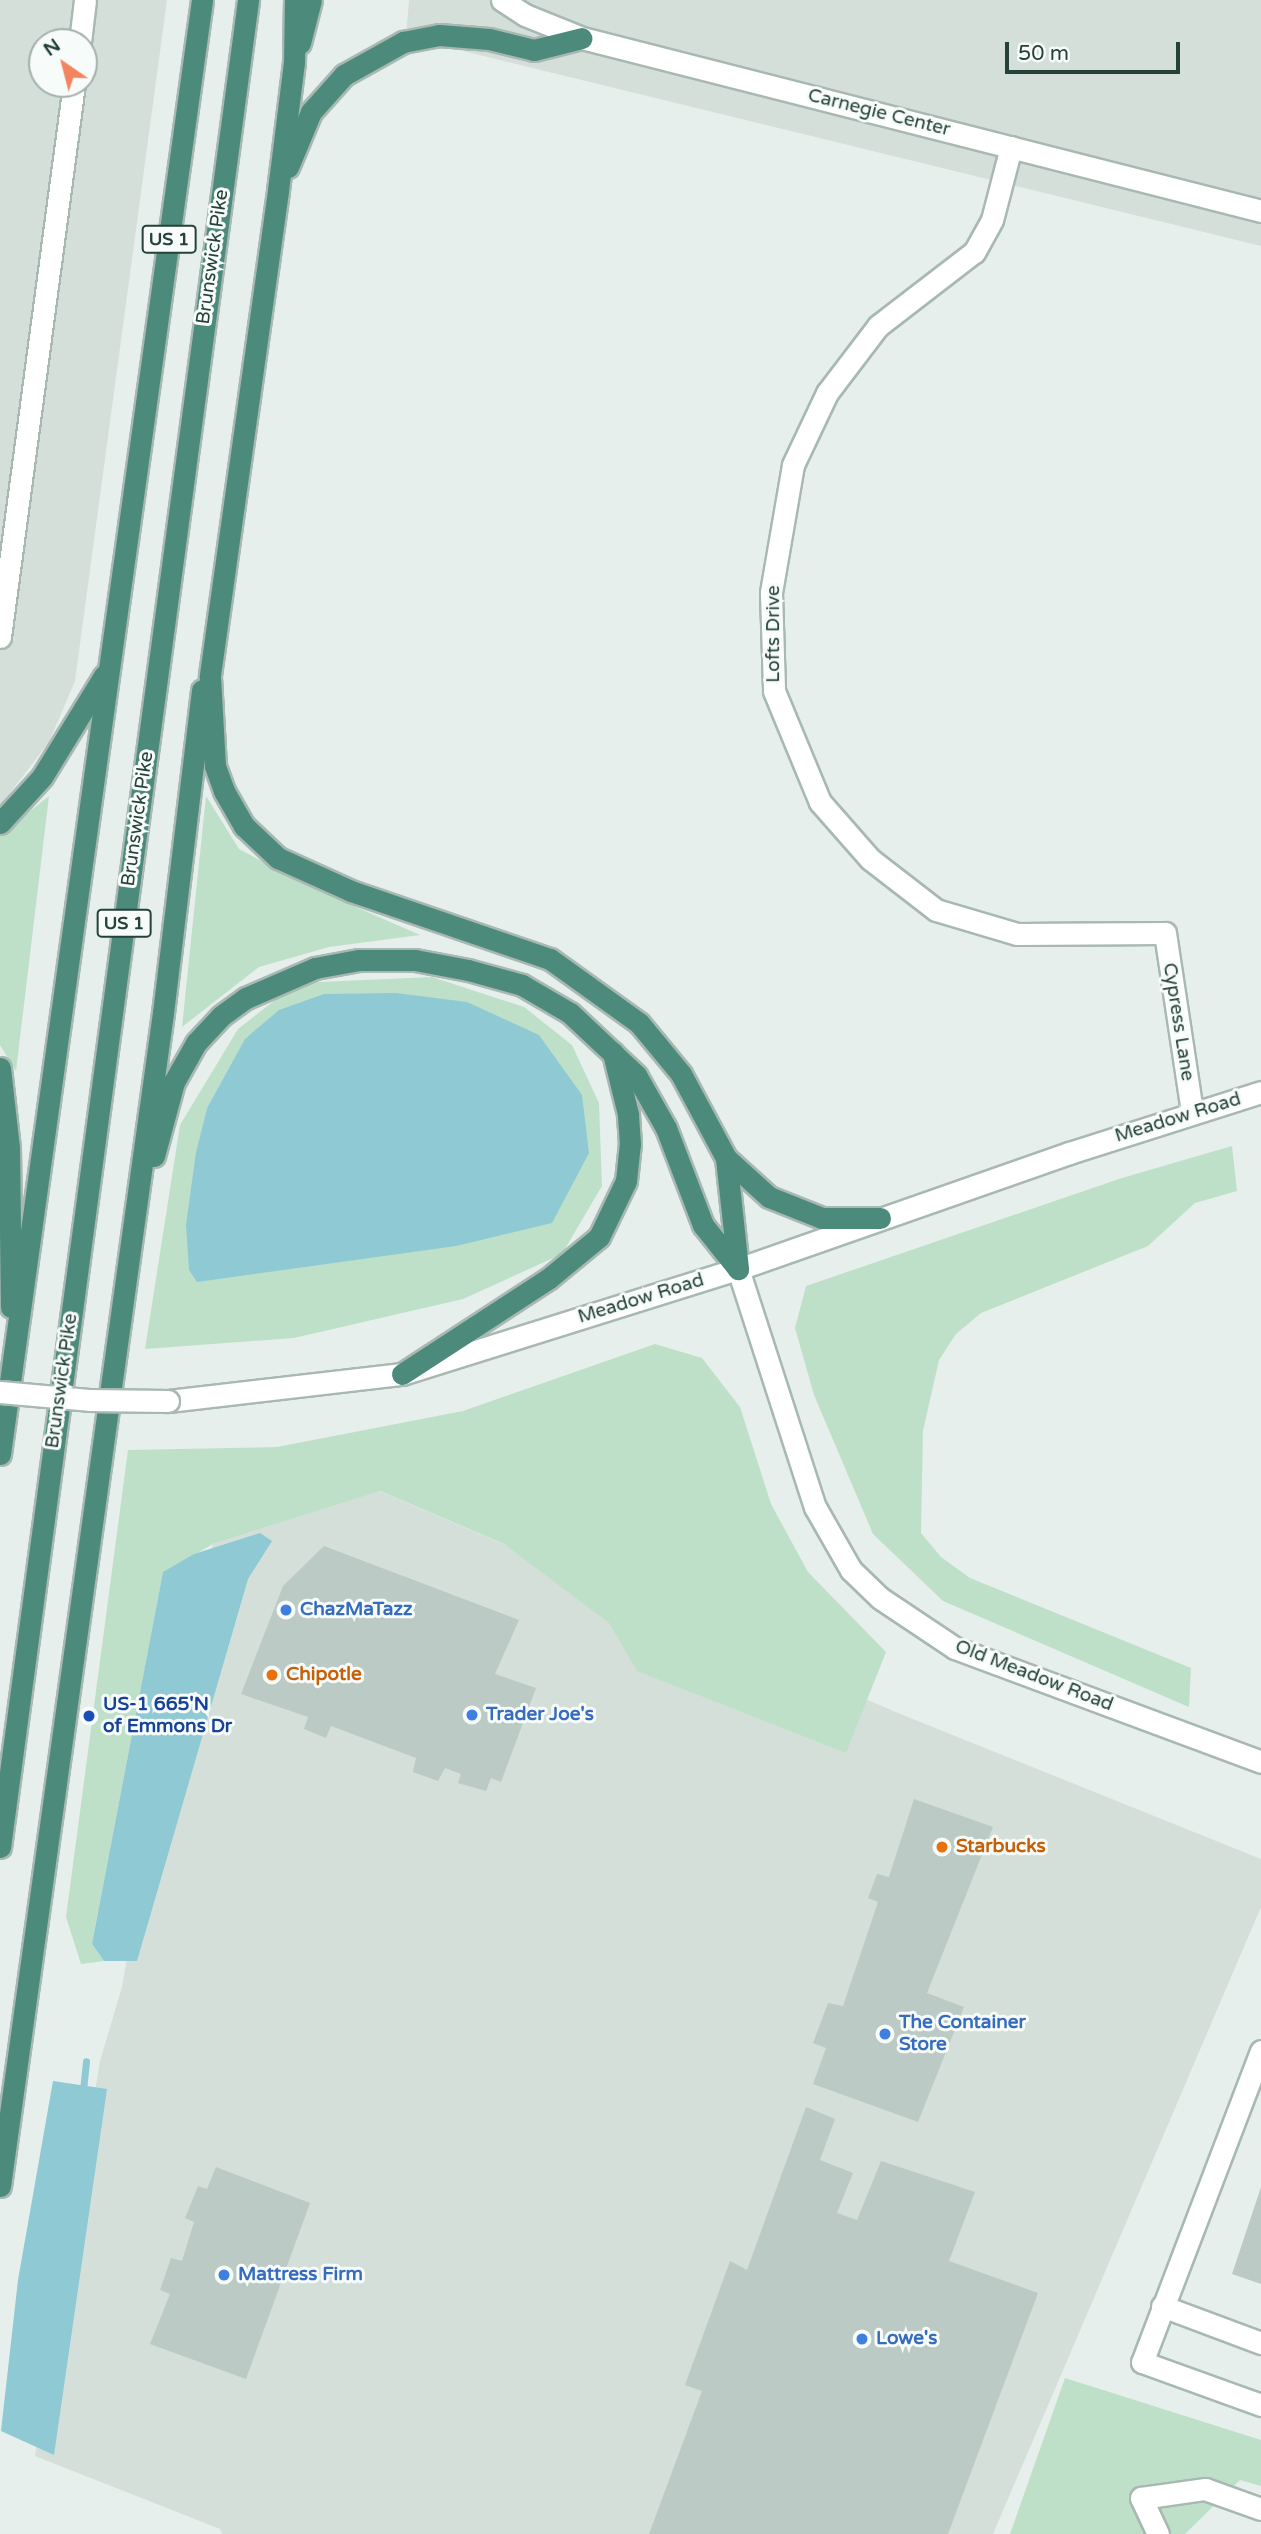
<!DOCTYPE html>
<html>
<head>
<meta charset="utf-8">
<style>
  body { margin:0 }
  #map { position:relative; width:1261px; height:2534px; overflow:hidden; background:#e6efeb; font-family:"Varela Round",sans-serif }
  div>[style] { position:absolute }
  .built>* { inset:0; background:#d4dfda }
  .green>* { inset:0; background:#bfe0c8 }
  .water>* { inset:0; background:#8ec9d4 }
  .stream>* { height:7px; margin:-3.5px; padding:0 3.5px; transform-origin:3.5px; border-radius:3.5px; background:#8ec9d4 }
  .building>* { inset:0; background:#bbcac4 }
  .roads { filter:drop-shadow(2px 0 #a8b8b2) drop-shadow(-2px 0 #a8b8b2) drop-shadow(0 2px #a8b8b2) drop-shadow(0 -2px #a8b8b2) }
  .minor>* { height:21px; margin:-10.5px; padding:0 10.5px; transform-origin:10.5px; border-radius:10.5px; background:#fff }
  .tertiary>* { height:21px; margin:-10.5px; padding:0 10.5px; transform-origin:10.5px; border-radius:10.5px; background:#fff }
  .trunk>* { height:21px; margin:-10.5px; padding:0 10.5px; transform-origin:10.5px; border-radius:10.5px; background:#4c8a7c }
  .bridges { filter:drop-shadow(2px 0 #a8b8b2) drop-shadow(-2px 0 #a8b8b2) drop-shadow(0 2px #a8b8b2) drop-shadow(0 -2px #a8b8b2) }
  .tertiary-bridge>* { height:21px; margin:-10.5px; padding:0 10.5px; transform-origin:10.5px; border-radius:10.5px; background:#fff }
  .dots>* { width:19px; height:19px; translate:-50% -50%; box-sizing:border-box; border:4px solid #f7fbf9; border-radius:50% }
  span { translate:-50% -50%; white-space:nowrap; text-align:center; line-height:1.15; -webkit-text-stroke:6px #f7fbf9; paint-order:stroke }
  .shield-label span { padding:2px 5px; background:#f7fbf9; border:2px solid; border-radius:5px; -webkit-text-stroke-width:0 }
  .shield-label { font-size:18px; color:#24423a; font-weight:700 }
  .street-label { font-size:19px; color:#24423a }
  .shop-label { font-size:19px; color:#366cbe; font-weight:700 }
  .left { translate:0 -50%; text-align:left }
  .food-label { font-size:19px; color:#c56008; font-weight:700 }
  .transit-label { font-size:19px; color:#164399; font-weight:700 }
  .north { position:absolute; left:28px; top:28px; width:70px; height:70px; box-sizing:border-box; background:#f7fbf9; border:2px solid #a3b1ad; border-radius:50%; rotate:325deg; font-size:19px; font-weight:700; line-height:28px; text-align:center; color:#24423a }
  .north::after { content:''; display:block; margin:auto; width:24px; height:32px; background:#f4845f; clip-path:polygon(50% 0,100% 100%,50% 72%,0 100%) }
  .scale { position:absolute; left:1005px; top:42px; width:175px; height:32px; box-sizing:border-box; border:4px solid #24423a; border-top:0; padding-left:9px; font-size:21px; line-height:24px; white-space:nowrap; color:#24423a; -webkit-text-stroke:5px #f7fbf9; paint-order:stroke }
</style>
</head>
<body>
<div id="map">
  <div class="built">
    <i style="clip-path:polygon(evenodd,0 0,167px 0,75px 681px,49px 742px,0 806px,0 0,42px 42px,84px 42px,84px 84px,42px 84px,42px 42px)"></i>
    <i style="clip-path:polygon(409px 0,1261px 0,1261px 246px,406px 37px)"></i>
    <i style="clip-path:polygon(379px 1491px,898px 1713px,1261px 1859px,1261px 1907px,993px 2534px,222px 2534px,220px 2529px,35px 2456px,100px 2061px,122px 1987px,174px 1690px,213px 1544px)"></i>
  </div>
  <div class="green">
    <i style="clip-path:polygon(49px 796px,16px 1071px,0 1045px,0 835px)"></i>
    <i style="clip-path:polygon(206px 796px,239px 849px,317px 890px,420px 935px,329px 947px,259px 967px,182px 1027px)"></i>
    <i style="clip-path:polygon(evenodd,432px 977px,524px 1007px,572px 1045px,599px 1103px,602px 1186px,562px 1254px,463px 1299px,294px 1338px,145px 1349px,180px 1125px,238px 1029px,297px 983px,432px 977px,245px 1040px,344px 1261px,197px 1281px,196px 1152px,207px 1108px,245px 1040px)"></i>
    <i style="clip-path:polygon(1232px 1146px,1237px 1191px,1195px 1203px,1148px 1246px,981px 1313px,956px 1334px,939px 1360px,923px 1431px,921px 1533px,941px 1557px,970px 1578px,1191px 1668px,1189px 1707px,943px 1601px,873px 1534px,814px 1395px,795px 1328px,806px 1286px,1122px 1178px)"></i>
    <i style="clip-path:polygon(655px 1344px,702px 1358px,740px 1407px,771px 1504px,808px 1572px,886px 1652px,846px 1753px,637px 1671px,609px 1623px,504px 1544px,380px 1491px,213px 1544px,163px 1573px,92px 1944px,104px 1961px,81px 1964px,66px 1917px,128px 1450px,277px 1447px,463px 1411px)"></i>
    <i style="clip-path:polygon(1065px 2378px,1261px 2440px,1261px 2486px,1240px 2480px,1185px 2534px,1010px 2534px)"></i>
  </div>
  <div class="water">
    <i style="clip-path:polygon(396px 993px,467px 1002px,539px 1035px,582px 1095px,589px 1153px,552px 1223px,456px 1246px,197px 1282px,189px 1270px,186px 1225px,196px 1152px,207px 1108px,245px 1039px,279px 1010px,324px 994px)"></i>
    <i style="clip-path:polygon(260px 1533px,272px 1541px,248px 1579px,137px 1961px,104px 1961px,92px 1944px,163px 1572px,194px 1554px)"></i>
    <i style="clip-path:polygon(53px 2081px,107px 2089px,54px 2455px,1px 2431px,18px 2280px)"></i>
  </div>
  <div class="stream">
    <i style="left:83px;top:2090px;width:29px;rotate:-84deg"></i>
  </div>
  <div class="building">
    <i style="clip-path:polygon(324px 1546px,519px 1620px,495px 1674px,536px 1688px,501px 1782px,491px 1778px,486px 1791px,458px 1783px,461px 1774px,445px 1768px,438px 1781px,413px 1772px,416px 1758px,331px 1726px,326px 1738px,304px 1729px,308px 1717px,241px 1694px,283px 1586px)"></i>
    <i style="clip-path:polygon(914px 1799px,993px 1827px,927px 1993px,964px 2007px,918px 2122px,813px 2084px,826px 2048px,813px 2043px,828px 2003px,843px 2006px,878px 1902px,868px 1898px,877px 1874px,889px 1877px)"></i>
    <i style="clip-path:polygon(806px 2107px,835px 2119px,820px 2160px,853px 2173px,837px 2213px,857px 2220px,881px 2161px,975px 2192px,949px 2261px,1038px 2293px,948px 2534px,649px 2534px,702px 2391px,685px 2385px,730px 2261px,747px 2270px)"></i>
    <i style="clip-path:polygon(216px 2167px,310px 2203px,246px 2379px,150px 2344px,170px 2294px,160px 2290px,171px 2258px,182px 2261px,194px 2222px,185px 2218px,198px 2186px,207px 2189px)"></i>
    <i style="clip-path:polygon(1261px 2187px,1261px 2284px,1232px 2274px)"></i>
  </div>
  <div class="roads">
    <div class="minor">
      <i style="left:502px;top:0;width:27px;rotate:33deg"></i>
      <i style="left:525px;top:15px;width:61px;rotate:22deg"></i>
      <i style="left:582px;top:38px;width:701px;rotate:14.29deg"></i>
      <i style="left:80px;top:42px;width:42px;rotate:-83.2deg"></i>
      <i style="left:1011px;top:147px;width:75px;rotate:104.6deg"></i>
      <i style="left:992px;top:220px;width:37px;rotate:119deg"></i>
      <i style="left:974px;top:252px;width:121px;rotate:142.4deg"></i>
      <i style="left:878px;top:326px;width:84px;rotate:127.3deg"></i>
      <i style="left:827px;top:393px;width:80px;rotate:115.3deg"></i>
      <i style="left:793px;top:465px;width:130px;rotate:99.8deg"></i>
      <i style="left:771px;top:593px;width:98px;rotate:88.2deg"></i>
      <i style="left:774px;top:691px;width:120px;rotate:67.5deg"></i>
      <i style="left:820px;top:802px;width:76px;rotate:48.7deg"></i>
      <i style="left:870px;top:859px;width:83px;rotate:37.7deg"></i>
      <i style="left:936px;top:910px;width:84px;rotate:16.5deg"></i>
      <i style="left:1017px;top:934px;width:148px;rotate:-0.4deg"></i>
      <i style="left:1165px;top:933px;width:180px;rotate:81.4deg"></i>
      <i style="left:0;top:637px;width:558px;rotate:-82.38deg"></i>
      <i style="left:738px;top:1269px;width:250px;rotate:72.1deg"></i>
      <i style="left:815px;top:1507px;width:73px;rotate:60.3deg"></i>
      <i style="left:851px;top:1570px;width:40px;rotate:44deg"></i>
      <i style="left:880px;top:1598px;width:90px;rotate:33.7deg"></i>
      <i style="left:955px;top:1648px;width:327px;rotate:20.4deg"></i>
      <i style="left:1261px;top:2051px;width:333px;rotate:110.9deg"></i>
      <i style="left:1142px;top:2362px;width:127px;rotate:19.9deg"></i>
      <i style="left:1162px;top:2306px;width:106px;rotate:20.5deg"></i>
      <i style="left:1158px;top:2534px;width:40px;rotate:-115deg"></i>
      <i style="left:1141px;top:2498px;width:65px;rotate:-8deg"></i>
      <i style="left:1205px;top:2489px;width:59px;rotate:19.7deg"></i>
    </div>
    <div class="tertiary">
      <i style="left:168px;top:1401px;width:236px;rotate:-6.6deg"></i>
      <i style="left:402px;top:1374px;width:352px;rotate:-17.4deg"></i>
      <i style="left:738px;top:1269px;width:351px;rotate:-19.3deg"></i>
      <i style="left:1069px;top:1153px;width:201px;rotate:-17.6deg"></i>
    </div>
    <div class="trunk">
      <i style="left:295px;top:0;width:62px;rotate:90.9deg"></i>
      <i style="left:294px;top:62px;width:130px;rotate:97.1deg"></i>
      <i style="left:278px;top:191px;width:491px;rotate:98deg"></i>
      <i style="left:210px;top:677px;width:89px;rotate:86.8deg"></i>
      <i style="left:215px;top:766px;width:27px;rotate:70deg"></i>
      <i style="left:224px;top:791px;width:40px;rotate:60.3deg"></i>
      <i style="left:244px;top:826px;width:47px;rotate:43.3deg"></i>
      <i style="left:278px;top:858px;width:80px;rotate:24.3deg"></i>
      <i style="left:351px;top:891px;width:210px;rotate:18.9deg"></i>
      <i style="left:550px;top:959px;width:110px;rotate:35.7deg"></i>
      <i style="left:639px;top:1023px;width:66px;rotate:50.5deg"></i>
      <i style="left:681px;top:1074px;width:95px;rotate:61.8deg"></i>
      <i style="left:726px;top:1158px;width:112px;rotate:83.8deg"></i>
      <i style="left:300px;top:43px;width:44px;rotate:-75.7deg"></i>
      <i style="left:288px;top:167px;width:60px;rotate:-67.3deg"></i>
      <i style="left:311px;top:112px;width:50px;rotate:-48.3deg"></i>
      <i style="left:344px;top:75px;width:68px;rotate:-29.2deg"></i>
      <i style="left:403px;top:42px;width:37px;rotate:-11deg"></i>
      <i style="left:439px;top:35px;width:50px;rotate:4.6deg"></i>
      <i style="left:489px;top:39px;width:46px;rotate:13.7deg"></i>
      <i style="left:534px;top:50px;width:49px;rotate:-14deg"></i>
      <i style="left:0;top:823px;width:62px;rotate:-47.6deg"></i>
      <i style="left:42px;top:777px;width:119px;rotate:-58.5deg"></i>
      <i style="left:0;top:1068px;width:81px;rotate:83.6deg"></i>
      <i style="left:9px;top:1148px;width:159px;rotate:89.3deg"></i>
      <i style="left:154px;top:1156px;width:77px;rotate:-74.9deg"></i>
      <i style="left:174px;top:1082px;width:45px;rotate:-60.6deg"></i>
      <i style="left:196px;top:1043px;width:37px;rotate:-47deg"></i>
      <i style="left:221px;top:1016px;width:31px;rotate:-36deg"></i>
      <i style="left:246px;top:998px;width:75px;rotate:-23.5deg"></i>
      <i style="left:315px;top:968px;width:45px;rotate:-10.3deg"></i>
      <i style="left:359px;top:960px;width:56px"></i>
      <i style="left:415px;top:960px;width:54px;rotate:10.7deg"></i>
      <i style="left:468px;top:970px;width:56px;rotate:15.5deg"></i>
      <i style="left:522px;top:985px;width:56px;rotate:30.3deg"></i>
      <i style="left:570px;top:1013px;width:91px;rotate:43.2deg"></i>
      <i style="left:636px;top:1075px;width:61px;rotate:60.5deg"></i>
      <i style="left:666px;top:1128px;width:104px;rotate:69.1deg"></i>
      <i style="left:703px;top:1225px;width:56px;rotate:51.5deg"></i>
      <i style="left:726px;top:1158px;width:58px;rotate:42.2deg"></i>
      <i style="left:769px;top:1197px;width:57px;rotate:21.6deg"></i>
      <i style="left:822px;top:1218px;width:58px"></i>
      <i style="left:402px;top:1374px;width:174px;rotate:-33.1deg"></i>
      <i style="left:548px;top:1279px;width:66px;rotate:-39.5deg"></i>
      <i style="left:599px;top:1237px;width:62px;rotate:-64.3deg"></i>
      <i style="left:626px;top:1181px;width:37px;rotate:-84deg"></i>
      <i style="left:630px;top:1144px;width:30px;rotate:-94deg"></i>
      <i style="left:628px;top:1114px;width:63px;rotate:-103.8deg"></i>
      <i style="left:0;top:1454px;width:1468px;rotate:-82.09deg"></i>
      <i style="left:0;top:1847px;width:1864px;rotate:-82.35deg"></i>
      <i style="left:0;top:2186px;width:1184px;rotate:-82.09deg"></i>
      <i style="left:163px;top:1013px;width:325px;rotate:-83.1deg"></i>
    </div>
  </div>
  <div class="bridges">
    <div class="tertiary-bridge">
      <i style="left:0;top:1392px;width:89px;rotate:5.1deg"></i>
      <i style="left:89px;top:1400px;width:79px;rotate:0.7deg"></i>
    </div>
  </div>
  <div class="dots">
    <i style="left:286px;top:1610px;background:#3f7fe0"></i>
    <i style="left:272px;top:1675px;background:#e8710a"></i>
    <i style="left:472px;top:1715px;background:#3f7fe0"></i>
    <i style="left:89px;top:1716px;background:#1a4fb4"></i>
    <i style="left:942px;top:1847px;background:#e8710a"></i>
    <i style="left:885px;top:2034px;background:#3f7fe0"></i>
    <i style="left:224px;top:2275px;background:#3f7fe0"></i>
    <i style="left:862px;top:2339px;background:#3f7fe0"></i>
  </div>
  <div class="shield-label">
    <span style="left:169px;top:239px">US 1</span>
    <span style="left:124px;top:923px">US 1</span>
  </div>
  <div class="street-label">
    <span style="left:879px;top:113px;rotate:14deg">Carnegie Center</span>
    <span style="left:213px;top:257px;rotate:-82deg">Brunswick Pike</span>
    <span style="left:774px;top:634px;rotate:-90deg">Lofts Drive</span>
    <span style="left:138px;top:819px;rotate:-82deg">Brunswick Pike</span>
    <span style="left:1178px;top:1022px;rotate:81deg">Cypress Lane</span>
    <span style="left:1178px;top:1118px;rotate:-17deg">Meadow Road</span>
    <span style="left:641px;top:1299px;rotate:-17deg">Meadow Road</span>
    <span style="left:62px;top:1381px;rotate:-82deg">Brunswick Pike</span>
    <span style="left:1034px;top:1676px;rotate:21deg">Old Meadow Road</span>
  </div>
  <div class="shop-label">
    <span class="left" style="left:300px;top:1610px">ChazMaTazz</span>
    <span class="left" style="left:486px;top:1715px">Trader Joe's</span>
    <span class="left" style="left:899px;top:2034px">The Container<br>Store</span>
    <span class="left" style="left:238px;top:2275px">Mattress Firm</span>
    <span class="left" style="left:876px;top:2339px">Lowe's</span>
  </div>
  <div class="food-label">
    <span class="left" style="left:286px;top:1675px">Chipotle</span>
    <span class="left" style="left:956px;top:1847px">Starbucks</span>
  </div>
  <div class="transit-label">
    <span class="left" style="left:103px;top:1716px">US-1 665'N<br>of Emmons Dr</span>
  </div>
  <div class="north">N</div>
  <div class="scale">50 m</div>
</div>
</body>
</html>
